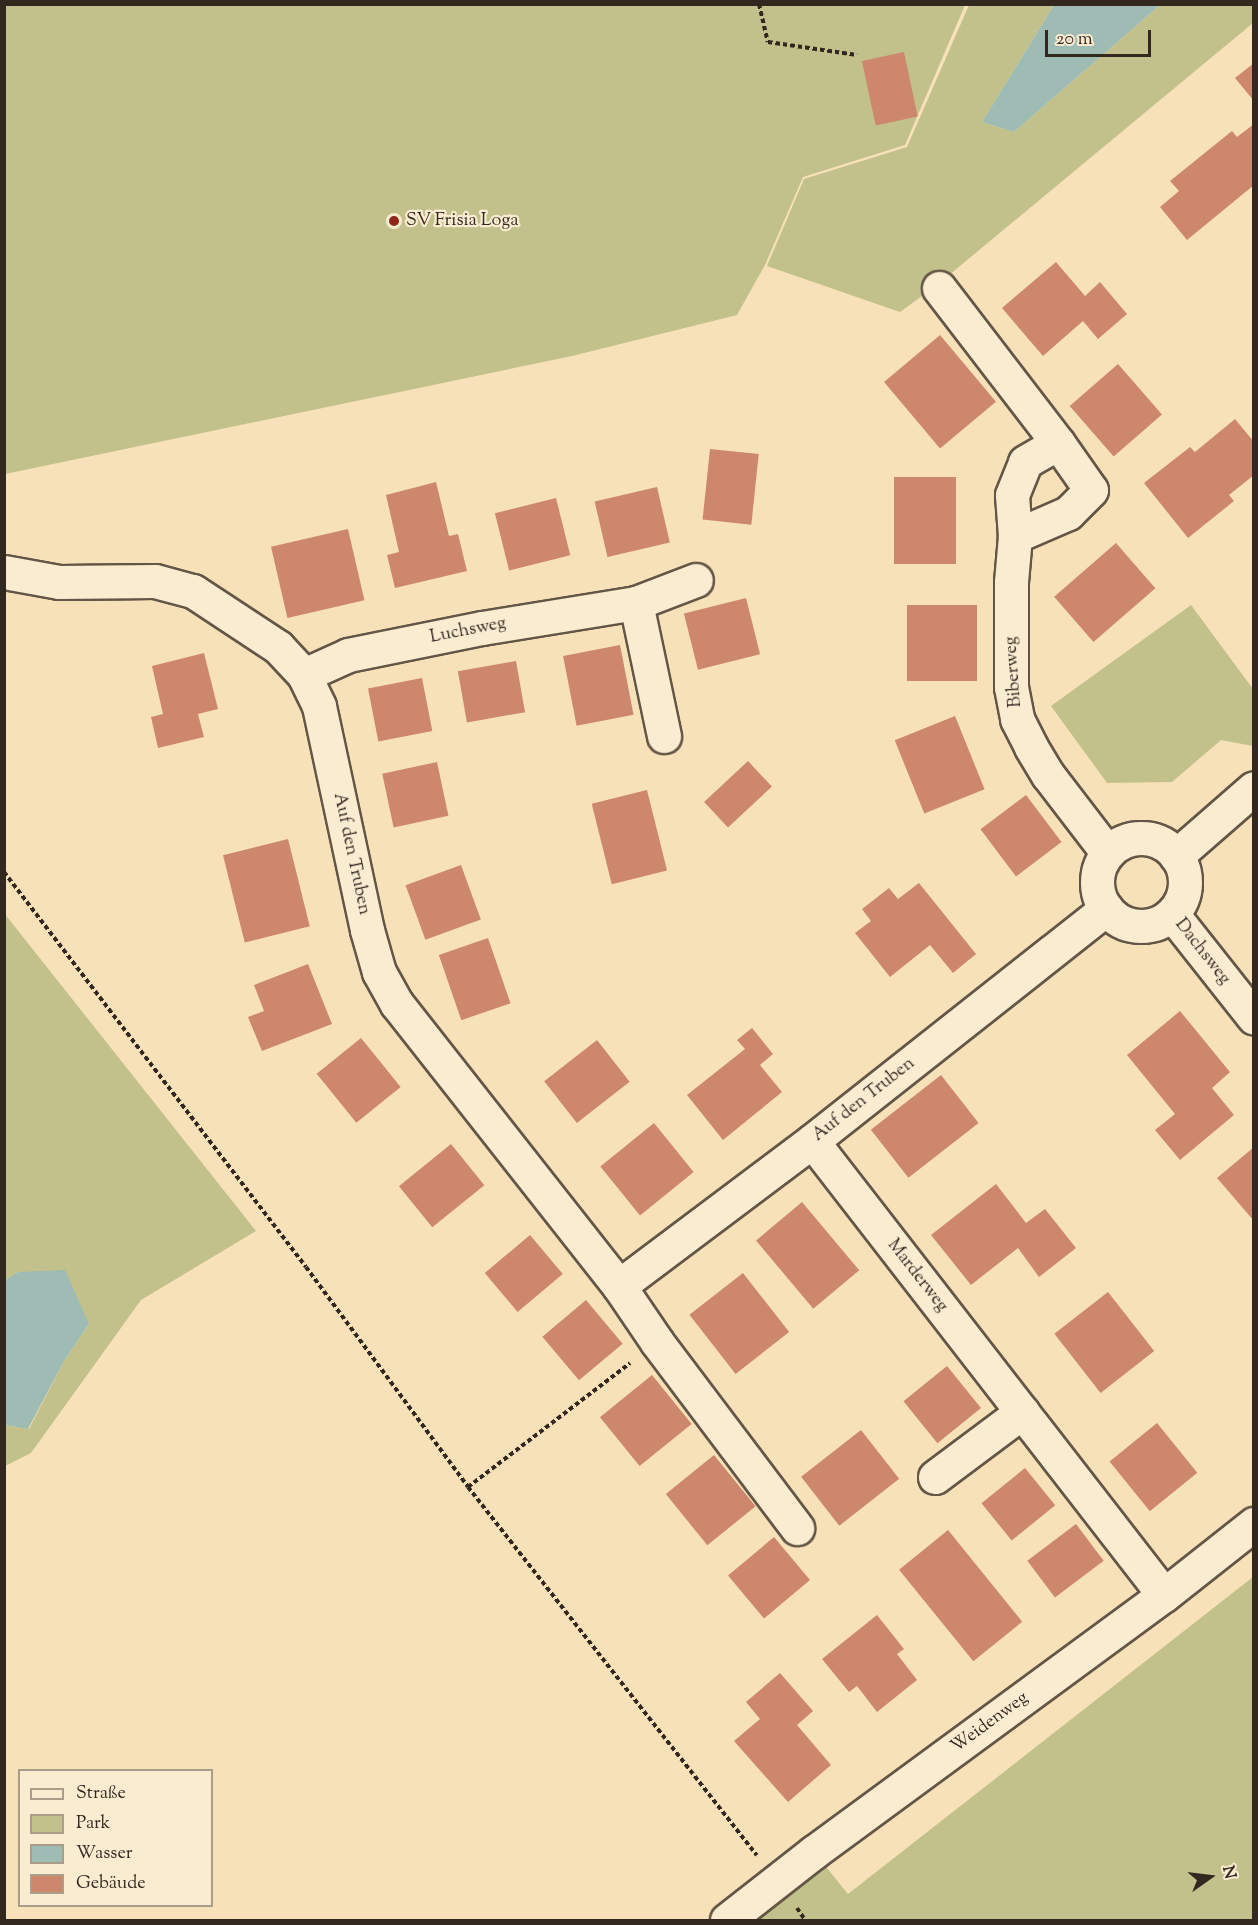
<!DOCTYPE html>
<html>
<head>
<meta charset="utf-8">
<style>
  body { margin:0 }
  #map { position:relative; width:1258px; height:1925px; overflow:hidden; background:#f7e1b8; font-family:"Sorts Mill Goudy",serif }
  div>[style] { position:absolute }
  .green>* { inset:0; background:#c2c18b }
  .water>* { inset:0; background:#9ebcb4 }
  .building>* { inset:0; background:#cd876d; transform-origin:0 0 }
  .path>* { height:4px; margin-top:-2px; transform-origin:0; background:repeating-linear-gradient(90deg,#332820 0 4.5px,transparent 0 7.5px) }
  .roads { filter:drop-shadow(2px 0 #645646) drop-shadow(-2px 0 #645646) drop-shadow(0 2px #645646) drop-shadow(0 -2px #645646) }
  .minor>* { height:33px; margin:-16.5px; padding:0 16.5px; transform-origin:16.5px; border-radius:16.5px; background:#faecd1 }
  .minor>.ring { margin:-16.5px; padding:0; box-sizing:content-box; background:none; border:33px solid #faecd1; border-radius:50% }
  .dots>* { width:16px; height:16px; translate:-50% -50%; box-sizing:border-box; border:3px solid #faecd1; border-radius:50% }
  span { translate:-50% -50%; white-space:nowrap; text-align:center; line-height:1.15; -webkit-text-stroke:4.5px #faecd1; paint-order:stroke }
  .poi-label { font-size:18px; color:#332820 }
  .left { translate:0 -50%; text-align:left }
  .street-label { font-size:18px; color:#332820 }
  .frame { position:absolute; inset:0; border:6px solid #332820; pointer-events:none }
  .legend { position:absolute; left:18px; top:1769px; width:195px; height:138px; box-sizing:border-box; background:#faecd1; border:2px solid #aa9e8a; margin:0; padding:8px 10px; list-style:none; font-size:18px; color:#332820 }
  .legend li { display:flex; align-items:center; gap:12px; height:30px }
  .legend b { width:30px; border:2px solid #aa9e8a }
  .north { position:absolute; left:1180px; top:1847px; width:60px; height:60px; -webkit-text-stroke:4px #faecd1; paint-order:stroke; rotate:76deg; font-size:16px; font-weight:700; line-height:24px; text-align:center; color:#332820 }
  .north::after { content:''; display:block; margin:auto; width:21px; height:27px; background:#332820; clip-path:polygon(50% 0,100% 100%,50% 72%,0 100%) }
  .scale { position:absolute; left:1045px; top:30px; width:106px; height:27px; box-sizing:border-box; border:3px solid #332820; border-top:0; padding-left:8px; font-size:18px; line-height:21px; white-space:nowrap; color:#332820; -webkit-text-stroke:4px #faecd1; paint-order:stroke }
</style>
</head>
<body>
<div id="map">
  <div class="green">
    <i style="clip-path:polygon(4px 5px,965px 5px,905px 145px,803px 177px,765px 265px,737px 315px,572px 356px,5px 474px)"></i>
    <i style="clip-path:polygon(969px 5px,1054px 5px,982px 122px,1014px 132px,1160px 5px,1253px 5px,1253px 23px,937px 285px,900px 312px,767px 266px,804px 179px,907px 147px)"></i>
    <i style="clip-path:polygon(1191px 605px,1253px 689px,1253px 746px,1221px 740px,1172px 782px,1107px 783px,1051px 706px)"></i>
    <i style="clip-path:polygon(4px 913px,256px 1231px,141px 1300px,31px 1453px,5px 1466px,5px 1425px,29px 1429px,64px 1361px,89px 1324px,18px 1272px,5px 1280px)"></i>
    <i style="clip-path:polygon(1253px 1577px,1253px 1920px,727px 1920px,814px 1852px,848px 1894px)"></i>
  </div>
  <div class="water">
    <i style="clip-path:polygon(1054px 5px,1160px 5px,1014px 132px,982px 122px)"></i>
    <i style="clip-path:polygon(65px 1270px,89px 1324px,64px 1361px,28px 1429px,5px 1425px,5px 1280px,18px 1272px)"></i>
  </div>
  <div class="building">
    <i style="left:904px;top:52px;width:66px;height:43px;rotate:78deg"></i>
    <i style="clip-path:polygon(1254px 63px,1254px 101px,1235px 78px)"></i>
    <i style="clip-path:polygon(1254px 124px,1254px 185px,1187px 240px,1160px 207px,1179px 191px,1170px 181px,1232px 131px,1237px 137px)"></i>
    <i style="clip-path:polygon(1056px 262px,1085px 296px,1100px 282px,1127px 314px,1098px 339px,1083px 321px,1043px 356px,1002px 308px)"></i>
    <i style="left:940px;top:335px;width:87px;height:73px;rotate:50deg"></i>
    <i style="left:1118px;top:364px;width:67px;height:64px;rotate:49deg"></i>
    <i style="clip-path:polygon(1235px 419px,1254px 442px,1254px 475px,1229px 495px,1234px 501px,1188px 538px,1144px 483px,1190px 447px,1195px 452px)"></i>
    <i style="left:710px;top:449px;width:49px;height:71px;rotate:6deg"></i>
    <i style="left:894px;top:477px;width:62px;height:87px"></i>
    <i style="clip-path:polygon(436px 482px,449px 536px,458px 534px,467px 571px,395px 588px,387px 555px,399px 552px,386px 495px)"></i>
    <i style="left:657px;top:487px;width:57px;height:64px;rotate:77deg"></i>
    <i style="left:556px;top:498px;width:59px;height:63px;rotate:76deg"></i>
    <i style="left:348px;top:529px;width:73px;height:79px;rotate:77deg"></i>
    <i style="left:1116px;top:543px;width:60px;height:82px;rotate:49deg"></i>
    <i style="left:746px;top:598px;width:58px;height:64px;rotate:76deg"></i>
    <i style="left:977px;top:605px;width:76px;height:70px;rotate:90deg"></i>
    <i style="left:620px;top:645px;width:71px;height:58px;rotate:79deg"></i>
    <i style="clip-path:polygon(204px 653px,218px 709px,198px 714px,204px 737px,158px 748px,151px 717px,163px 714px,152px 666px)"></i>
    <i style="left:516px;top:661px;width:52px;height:59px;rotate:80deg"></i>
    <i style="left:422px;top:678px;width:54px;height:55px;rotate:79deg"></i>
    <i style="left:955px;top:716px;width:79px;height:65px;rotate:68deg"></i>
    <i style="left:748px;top:761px;width:35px;height:60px;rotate:47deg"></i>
    <i style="left:437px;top:762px;width:55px;height:56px;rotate:78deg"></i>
    <i style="left:647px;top:790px;width:83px;height:57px;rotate:76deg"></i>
    <i style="left:1026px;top:795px;width:59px;height:57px;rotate:53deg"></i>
    <i style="left:288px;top:839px;width:90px;height:67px;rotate:76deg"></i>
    <i style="left:461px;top:865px;width:58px;height:59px;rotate:70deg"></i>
    <i style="clip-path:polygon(919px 883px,976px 954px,953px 973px,930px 945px,890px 977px,855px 933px,871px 921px,862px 909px,889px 888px,898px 899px)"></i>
    <i style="left:488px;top:938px;width:69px;height:52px;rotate:71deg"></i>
    <i style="clip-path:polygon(308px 964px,332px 1024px,262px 1051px,248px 1017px,264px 1011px,254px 985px)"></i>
    <i style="clip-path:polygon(1180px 1011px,1230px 1072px,1212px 1088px,1234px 1115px,1180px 1160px,1155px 1130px,1175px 1114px,1127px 1055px)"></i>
    <i style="clip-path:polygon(752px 1028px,773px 1054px,760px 1065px,782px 1092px,723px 1140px,687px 1095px,745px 1049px,737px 1040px)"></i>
    <i style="left:361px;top:1038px;width:63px;height:57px;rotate:51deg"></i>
    <i style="left:597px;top:1040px;width:53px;height:67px;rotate:52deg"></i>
    <i style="left:941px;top:1075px;width:61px;height:89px;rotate:52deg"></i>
    <i style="left:654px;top:1123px;width:63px;height:69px;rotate:51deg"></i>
    <i style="left:451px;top:1144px;width:53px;height:67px;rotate:51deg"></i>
    <i style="clip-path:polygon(1254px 1147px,1254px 1221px,1217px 1178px)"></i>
    <i style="clip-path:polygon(996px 1184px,1026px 1223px,1045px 1209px,1076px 1248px,1039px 1277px,1018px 1248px,971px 1285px,931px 1235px)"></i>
    <i style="left:802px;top:1202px;width:89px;height:60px;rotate:50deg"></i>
    <i style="left:530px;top:1235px;width:51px;height:59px;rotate:50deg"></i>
    <i style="left:743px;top:1273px;width:75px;height:68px;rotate:52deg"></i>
    <i style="left:1108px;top:1292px;width:75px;height:68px;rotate:52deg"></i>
    <i style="left:586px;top:1300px;width:57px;height:57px;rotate:50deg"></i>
    <i style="left:947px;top:1366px;width:54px;height:56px;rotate:51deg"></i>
    <i style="left:652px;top:1375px;width:63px;height:67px;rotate:51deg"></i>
    <i style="left:1157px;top:1423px;width:64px;height:61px;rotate:51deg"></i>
    <i style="left:861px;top:1430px;width:62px;height:76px;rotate:52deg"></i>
    <i style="left:714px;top:1455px;width:66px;height:62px;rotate:51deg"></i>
    <i style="left:1025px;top:1468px;width:48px;height:56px;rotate:51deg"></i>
    <i style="left:1076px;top:1524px;width:46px;height:61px;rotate:53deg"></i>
    <i style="left:948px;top:1530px;width:118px;height:63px;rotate:51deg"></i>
    <i style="left:774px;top:1537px;width:56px;height:60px;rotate:50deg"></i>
    <i style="clip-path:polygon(877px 1615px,904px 1649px,897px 1654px,917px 1680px,877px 1712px,857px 1686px,849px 1692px,822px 1659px)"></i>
    <i style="clip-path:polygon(780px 1673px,813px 1711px,797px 1725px,831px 1765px,788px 1802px,734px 1741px,760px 1719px,746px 1702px)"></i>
  </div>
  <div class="path">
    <i style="left:759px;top:4px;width:39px;rotate:77deg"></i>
    <i style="left:768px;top:42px;width:90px;rotate:8.3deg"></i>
    <i style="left:4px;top:872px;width:497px;rotate:52.6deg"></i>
    <i style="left:306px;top:1267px;width:273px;rotate:53.6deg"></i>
    <i style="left:468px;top:1487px;width:468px;rotate:51.9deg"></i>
    <i style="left:468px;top:1487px;width:204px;rotate:-37.4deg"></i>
    <i style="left:797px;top:1908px;width:14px;rotate:56deg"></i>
  </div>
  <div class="roads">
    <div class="minor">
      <i style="left:939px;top:288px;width:195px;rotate:52.5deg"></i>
      <i style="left:1015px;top:536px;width:41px;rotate:-94.2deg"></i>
      <i style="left:1012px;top:495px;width:35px;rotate:-68deg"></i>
      <i style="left:1025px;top:462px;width:38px;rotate:-30deg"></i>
      <i style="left:1058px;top:443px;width:57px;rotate:54.9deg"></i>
      <i style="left:1091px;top:490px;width:33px;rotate:135deg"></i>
      <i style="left:1068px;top:513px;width:58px;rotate:156.5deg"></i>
      <i style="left:1015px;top:536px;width:46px;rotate:95deg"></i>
      <i style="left:1011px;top:582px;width:105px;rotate:90deg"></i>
      <i style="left:1011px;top:687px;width:33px;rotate:79deg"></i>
      <i style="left:1017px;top:719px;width:31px;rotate:63deg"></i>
      <i style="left:1031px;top:747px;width:33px;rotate:59deg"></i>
      <i style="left:1048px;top:775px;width:97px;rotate:52.5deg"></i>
      <i style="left:4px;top:572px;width:56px;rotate:10.3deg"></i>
      <i style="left:59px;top:582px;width:96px;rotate:-0.6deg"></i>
      <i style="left:155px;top:581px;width:39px;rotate:15deg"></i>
      <i style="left:193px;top:591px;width:102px;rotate:33.4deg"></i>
      <i style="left:278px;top:647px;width:38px;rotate:47deg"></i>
      <i style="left:304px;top:675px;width:34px;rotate:64deg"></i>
      <i style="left:319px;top:706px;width:229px;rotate:77.9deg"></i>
      <i style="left:367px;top:930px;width:44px;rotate:74.1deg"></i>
      <i style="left:379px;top:972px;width:37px;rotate:61deg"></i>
      <i style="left:397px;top:1004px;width:359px;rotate:51.8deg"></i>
      <i style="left:619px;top:1286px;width:241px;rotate:-36.9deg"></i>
      <i style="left:812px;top:1141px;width:375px;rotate:-38.3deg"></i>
      <i style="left:636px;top:603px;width:64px;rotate:-21deg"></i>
      <i style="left:304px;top:675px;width:48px;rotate:-24.4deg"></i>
      <i style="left:348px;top:655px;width:137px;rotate:-11.4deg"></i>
      <i style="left:482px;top:628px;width:156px;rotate:-9.2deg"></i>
      <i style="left:636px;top:603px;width:136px;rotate:78.1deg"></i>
      <i class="ring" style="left:1097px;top:838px;width:55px;height:55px"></i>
      <i style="left:1176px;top:856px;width:103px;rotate:-41.1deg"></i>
      <i style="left:1172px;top:914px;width:132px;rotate:51.7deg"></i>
      <i style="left:812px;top:1141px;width:574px;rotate:52.21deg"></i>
      <i style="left:619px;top:1286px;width:68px;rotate:55.8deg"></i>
      <i style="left:657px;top:1342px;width:233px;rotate:53deg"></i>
      <i style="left:935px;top:1477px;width:109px;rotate:-36.8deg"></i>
      <i style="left:727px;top:1920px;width:110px;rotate:-38deg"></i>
      <i style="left:814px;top:1852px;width:434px;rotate:-36.3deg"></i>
      <i style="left:1164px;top:1595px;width:115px;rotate:-38.3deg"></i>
    </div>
  </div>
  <div class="dots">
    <i style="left:394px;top:221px;background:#8f2418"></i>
  </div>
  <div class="poi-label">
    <span class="left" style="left:406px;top:221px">SV Frisia Loga</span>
  </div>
  <div class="street-label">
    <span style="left:468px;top:631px;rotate:-11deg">Luchsweg</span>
    <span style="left:1014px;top:672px;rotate:-94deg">Biberweg</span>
    <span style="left:351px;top:854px;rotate:78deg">Auf den Truben</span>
    <span style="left:1202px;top:952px;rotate:52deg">Dachsweg</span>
    <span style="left:864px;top:1100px;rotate:-38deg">Auf den Truben</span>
    <span style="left:917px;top:1276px;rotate:52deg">Marderweg</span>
    <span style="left:990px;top:1723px;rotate:-36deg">Weidenweg</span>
  </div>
  <div class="frame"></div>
  <ul class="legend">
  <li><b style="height:8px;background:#faecd1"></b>Straße</li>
  <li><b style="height:16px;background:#c2c18b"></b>Park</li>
  <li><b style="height:16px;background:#9ebcb4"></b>Wasser</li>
  <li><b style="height:16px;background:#cd876d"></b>Gebäude</li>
  </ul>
  <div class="north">N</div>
  <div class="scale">20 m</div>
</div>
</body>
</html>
